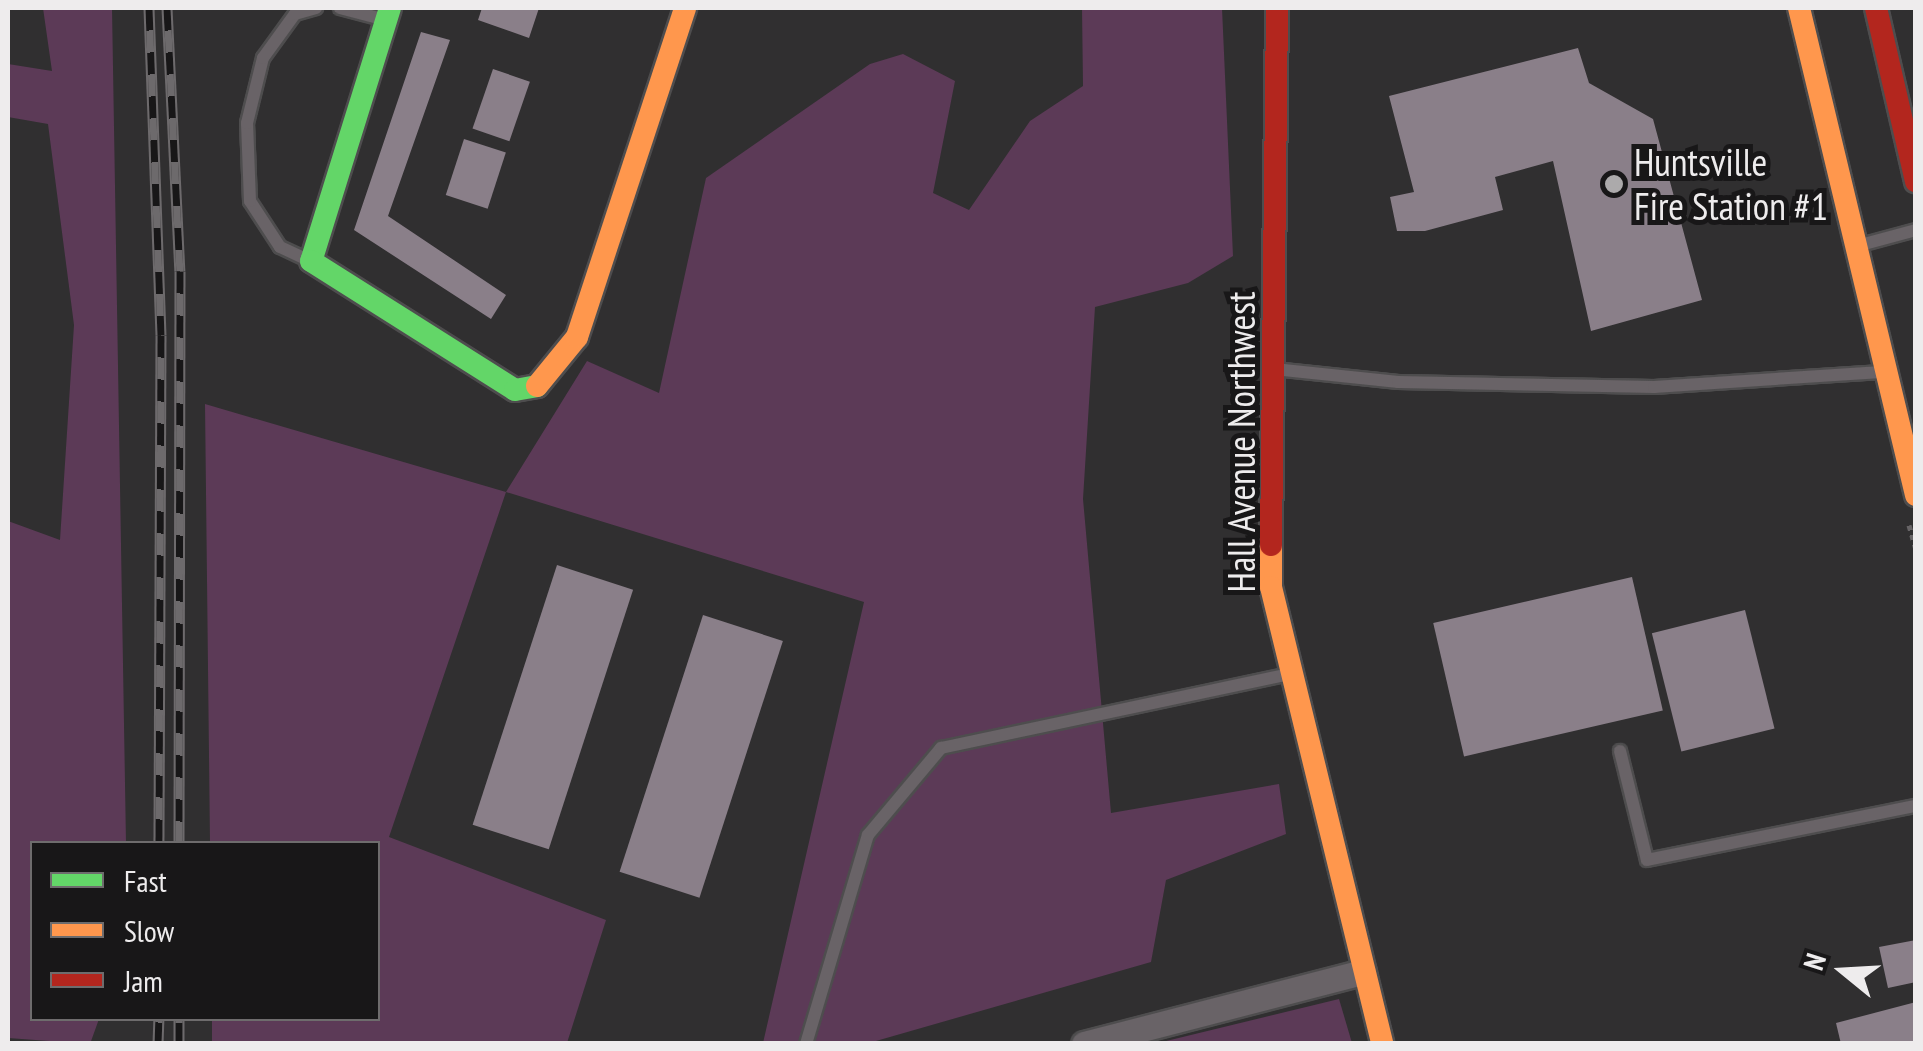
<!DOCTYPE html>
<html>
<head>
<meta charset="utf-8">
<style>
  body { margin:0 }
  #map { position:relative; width:1923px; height:1051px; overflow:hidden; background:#302f30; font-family:"PT Sans Narrow",sans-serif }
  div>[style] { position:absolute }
  .green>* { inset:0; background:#5c3a57 }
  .building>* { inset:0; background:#8a7f89; transform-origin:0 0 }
  .path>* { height:5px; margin-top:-2.5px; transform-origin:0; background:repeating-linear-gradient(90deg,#676466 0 5px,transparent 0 10px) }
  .roads { filter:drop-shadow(2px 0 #4e4d4e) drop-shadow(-2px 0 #4e4d4e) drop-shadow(0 2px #4e4d4e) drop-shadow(0 -2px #4e4d4e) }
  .lane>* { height:12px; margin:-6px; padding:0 6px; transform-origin:6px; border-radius:6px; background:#696367 }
  .street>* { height:25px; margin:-12.5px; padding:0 12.5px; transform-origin:12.5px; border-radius:12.5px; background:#696367 }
  .fast>* { height:22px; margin:-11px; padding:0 11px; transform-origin:11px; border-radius:11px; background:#63d668 }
  .slow>* { height:22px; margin:-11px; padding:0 11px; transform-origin:11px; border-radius:11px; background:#ff974d }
  .jam>* { height:22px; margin:-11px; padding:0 11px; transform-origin:11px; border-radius:11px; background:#b3261e }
  .rail>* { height:11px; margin-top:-5.5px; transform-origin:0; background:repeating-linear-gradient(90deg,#181718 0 22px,#6d6a6c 0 44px); box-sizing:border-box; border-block:2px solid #6d6a6c }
  .dots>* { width:28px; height:28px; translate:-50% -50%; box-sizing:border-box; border:5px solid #181718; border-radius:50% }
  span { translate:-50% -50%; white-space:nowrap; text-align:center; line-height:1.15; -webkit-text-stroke:10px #181718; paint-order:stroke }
  .poi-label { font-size:38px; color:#eeeced }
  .left { translate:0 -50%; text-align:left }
  .street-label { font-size:38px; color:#eeeced }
  .frame { position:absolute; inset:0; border:10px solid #eeeced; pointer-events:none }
  .legend { position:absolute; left:30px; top:841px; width:350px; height:180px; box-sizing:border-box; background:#181718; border:2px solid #6e6c6d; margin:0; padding:12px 18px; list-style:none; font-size:30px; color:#eeeced }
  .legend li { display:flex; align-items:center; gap:20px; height:50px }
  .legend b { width:50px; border:2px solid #6e6c6d }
  .north { position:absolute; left:1793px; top:921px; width:100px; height:100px; -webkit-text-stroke:8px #181718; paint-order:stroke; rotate:288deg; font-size:28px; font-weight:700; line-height:40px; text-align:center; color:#eeeced }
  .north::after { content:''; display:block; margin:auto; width:35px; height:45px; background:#eeeced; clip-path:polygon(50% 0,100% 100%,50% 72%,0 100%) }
</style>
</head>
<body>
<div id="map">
  <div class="green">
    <i style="clip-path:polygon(43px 8px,112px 8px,126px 843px,32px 844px,32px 1018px,99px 1019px,90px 1044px,8px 1038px,8px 521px,60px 540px,74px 325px,48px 124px,8px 117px,8px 64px,52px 71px)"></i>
    <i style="clip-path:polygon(1082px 8px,1222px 8px,1233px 256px,1188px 283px,1095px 307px,1083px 499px,1111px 813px,1279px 784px,1286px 834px,1166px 880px,1151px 962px,869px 1043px,763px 1043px,864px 602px,506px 492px,389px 837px,606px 920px,567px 1043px,212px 1043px,212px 1019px,378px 1018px,378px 844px,210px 843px,205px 404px,506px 492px,587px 361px,659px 393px,706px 178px,870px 64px,903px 54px,955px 81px,933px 193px,969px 210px,1030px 121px,1083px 86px)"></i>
    <i style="clip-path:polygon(1339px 999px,1352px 1043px,1158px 1043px)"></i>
  </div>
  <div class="building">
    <i style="clip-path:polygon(482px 8px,554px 8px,539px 8px,529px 38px,478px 20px)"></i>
    <i style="clip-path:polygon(421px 32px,450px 40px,388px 216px,506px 295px,491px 319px,354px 230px)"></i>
    <i style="clip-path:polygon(1578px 48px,1589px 83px,1653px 119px,1702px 300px,1591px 331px,1553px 161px,1495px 177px,1503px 210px,1425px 231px,1397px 231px,1390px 197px,1414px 192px,1389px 96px)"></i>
    <i style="left:493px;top:69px;width:39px;height:63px;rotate:19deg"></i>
    <i style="left:464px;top:139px;width:44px;height:59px;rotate:18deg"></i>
    <i style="left:557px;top:565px;width:80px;height:273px;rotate:18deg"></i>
    <i style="left:1632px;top:577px;width:137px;height:204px;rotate:77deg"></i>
    <i style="left:1745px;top:610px;width:122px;height:96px;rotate:76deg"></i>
    <i style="left:703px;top:615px;width:84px;height:270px;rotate:18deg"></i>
    <i style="clip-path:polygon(1916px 940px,1916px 982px,1888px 988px,1879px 947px)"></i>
    <i style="clip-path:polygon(1916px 1002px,1916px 1044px,1841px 1044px,1836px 1023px)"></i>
  </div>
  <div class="path">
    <i style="left:1909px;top:525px;width:25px;rotate:74deg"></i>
  </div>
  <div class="roads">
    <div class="lane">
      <i style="left:340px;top:8px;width:48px;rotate:14.6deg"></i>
      <i style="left:1857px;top:246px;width:61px;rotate:-15.2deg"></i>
      <i style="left:308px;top:260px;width:31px;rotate:-155deg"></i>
      <i style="left:280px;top:247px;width:55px;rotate:-123.1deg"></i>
      <i style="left:250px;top:201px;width:78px;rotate:-92.2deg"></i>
      <i style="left:247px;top:123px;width:67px;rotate:-76.2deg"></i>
      <i style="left:263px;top:58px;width:54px;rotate:-54deg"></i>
      <i style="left:295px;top:14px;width:22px;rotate:-16deg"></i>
      <i style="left:1274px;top:369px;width:125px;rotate:6deg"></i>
      <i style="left:1398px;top:382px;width:256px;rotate:1.1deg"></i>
      <i style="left:1654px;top:387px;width:228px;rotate:-3.8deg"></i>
      <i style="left:1620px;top:751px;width:112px;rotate:76.1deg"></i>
      <i style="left:1647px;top:860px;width:274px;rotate:-11.4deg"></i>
      <i style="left:806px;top:1044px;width:218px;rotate:-73.5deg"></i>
      <i style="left:868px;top:835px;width:114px;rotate:-50deg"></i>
      <i style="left:941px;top:748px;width:357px;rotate:-12deg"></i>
    </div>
    <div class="street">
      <i style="left:1084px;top:1044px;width:288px;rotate:-14.5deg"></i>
    </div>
    <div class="fast">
      <i style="left:390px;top:8px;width:265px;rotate:107.3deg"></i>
      <i style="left:311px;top:261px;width:241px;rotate:32.3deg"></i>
      <i style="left:515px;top:390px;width:22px;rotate:-10deg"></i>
    </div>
    <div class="slow">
      <i style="left:1799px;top:8px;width:501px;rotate:76.49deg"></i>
      <i style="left:537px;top:386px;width:63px;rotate:-50.8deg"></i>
      <i style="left:577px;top:337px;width:346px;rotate:-71.8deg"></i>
      <i style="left:1271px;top:545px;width:42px;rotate:90deg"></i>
      <i style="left:1271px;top:587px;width:470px;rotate:76.3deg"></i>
    </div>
    <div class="jam">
      <i style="left:1876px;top:8px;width:178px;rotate:77deg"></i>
      <i style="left:1271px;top:545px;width:537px;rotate:-89.36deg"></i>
    </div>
  </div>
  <div class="rail">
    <i style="left:149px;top:8px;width:327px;rotate:87.9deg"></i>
    <i style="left:161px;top:335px;width:509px;rotate:90.23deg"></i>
    <i style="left:167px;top:8px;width:263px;rotate:87.2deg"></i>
    <i style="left:180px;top:271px;width:573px;rotate:90.1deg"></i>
    <i style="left:158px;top:1044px;width:26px;rotate:-88deg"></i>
    <i style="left:179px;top:1044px;width:26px;rotate:-90deg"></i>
  </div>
  <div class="dots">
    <i style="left:1614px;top:184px;background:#acaaab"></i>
  </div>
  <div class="poi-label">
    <span class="left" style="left:1634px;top:184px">Huntsville<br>Fire Station #1</span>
  </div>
  <div class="street-label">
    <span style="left:1241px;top:442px;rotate:-90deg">Hall Avenue Northwest</span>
  </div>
  <div class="frame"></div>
  <ul class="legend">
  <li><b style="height:12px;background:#63d668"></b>Fast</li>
  <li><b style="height:12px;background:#ff974d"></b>Slow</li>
  <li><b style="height:12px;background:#b3261e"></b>Jam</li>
  </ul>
  <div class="north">N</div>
</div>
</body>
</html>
